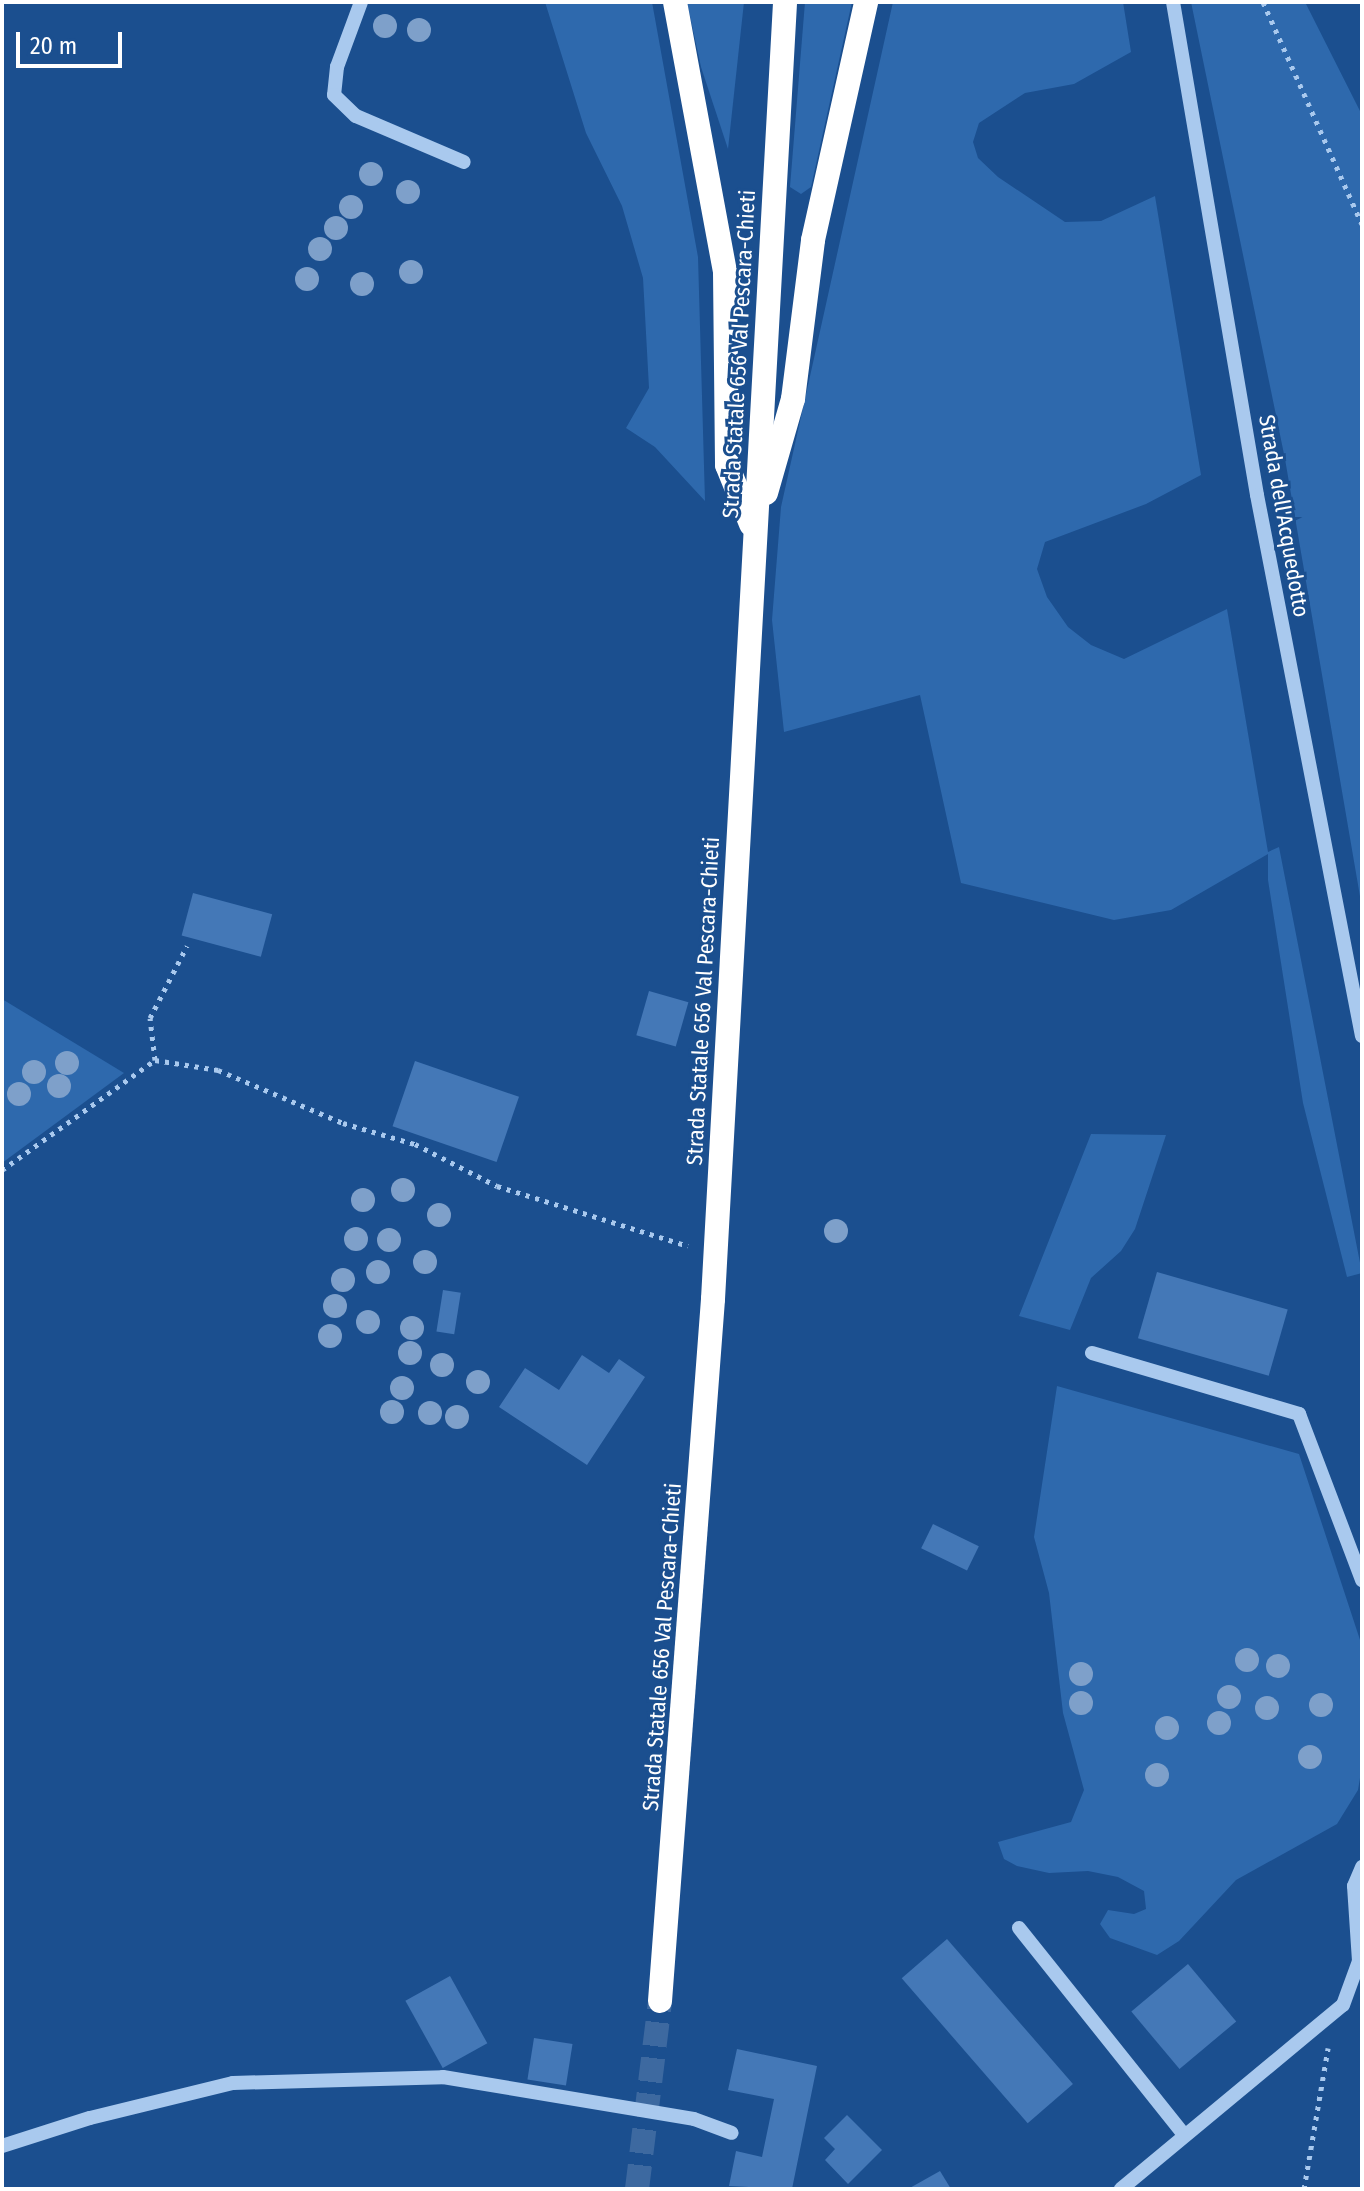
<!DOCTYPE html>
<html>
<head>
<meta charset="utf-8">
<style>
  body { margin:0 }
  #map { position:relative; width:1364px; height:2191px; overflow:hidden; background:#1b4f8f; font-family:"Fira Sans Condensed",sans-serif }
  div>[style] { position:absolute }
  .green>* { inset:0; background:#2e69ad }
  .building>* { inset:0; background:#4478b7; transform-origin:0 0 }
  .highway-tunnel>* { height:24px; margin-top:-12px; transform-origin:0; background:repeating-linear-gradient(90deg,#3d69a0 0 24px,transparent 0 36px) }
  .path>* { height:5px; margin-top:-2.5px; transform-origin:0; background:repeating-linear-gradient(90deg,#a9c9ee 0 4px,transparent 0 10px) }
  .minor>* { height:14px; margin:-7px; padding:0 7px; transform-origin:7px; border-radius:7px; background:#a9c9ee }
  .highway>* { height:24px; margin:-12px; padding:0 12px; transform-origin:12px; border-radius:12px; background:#fff }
  .trees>* { width:24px; height:24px; margin:-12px; border-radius:50%; background:#7ea0ca }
  span { translate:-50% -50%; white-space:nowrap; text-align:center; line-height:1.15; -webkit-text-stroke:6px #1b4f8f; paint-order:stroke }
  .street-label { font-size:22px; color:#fff }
  .frame { position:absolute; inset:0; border:4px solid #fff; pointer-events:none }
  .scale { position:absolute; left:16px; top:32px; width:106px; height:36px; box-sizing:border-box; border:4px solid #fff; border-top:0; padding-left:10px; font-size:24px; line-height:28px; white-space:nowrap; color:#fff; -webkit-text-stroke:6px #1b4f8f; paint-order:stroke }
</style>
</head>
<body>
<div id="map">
  <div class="green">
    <i style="clip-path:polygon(545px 2px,652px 2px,698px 257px,705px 501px,655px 447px,626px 428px,649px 388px,643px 278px,622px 206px,586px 133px)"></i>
    <i style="clip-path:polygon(687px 2px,744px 2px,728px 149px,701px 67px)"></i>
    <i style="clip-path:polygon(805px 2px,852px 2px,811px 187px,801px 194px,790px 187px)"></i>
    <i style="clip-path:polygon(893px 2px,1123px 2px,1131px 52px,1074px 84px,1025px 93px,979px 123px,973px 142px,978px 158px,998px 177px,1065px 222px,1101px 221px,1155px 196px,1201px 475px,1146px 504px,1045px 542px,1037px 569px,1047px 597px,1068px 627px,1091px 645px,1124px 659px,1227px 609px,1268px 852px,1279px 847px,1362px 1273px,1347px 1277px,1303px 1103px,1268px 880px,1268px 854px,1171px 910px,1114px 920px,961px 883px,920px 695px,784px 732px,772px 620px,781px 507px)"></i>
    <i style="clip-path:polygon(1191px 2px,1305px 2px,1362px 115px,1362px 908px,1285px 459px)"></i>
    <i style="clip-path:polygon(2px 999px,124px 1073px,2px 1163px)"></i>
    <i style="clip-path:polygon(1091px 1134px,1166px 1135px,1135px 1229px,1121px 1251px,1091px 1278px,1070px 1330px,1019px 1316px)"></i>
    <i style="clip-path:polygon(1057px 1386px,1299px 1454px,1362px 1646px,1362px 1766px,1358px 1790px,1337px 1824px,1236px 1880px,1179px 1941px,1157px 1955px,1110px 1938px,1100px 1924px,1108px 1910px,1134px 1914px,1146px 1909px,1144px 1891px,1118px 1877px,1088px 1871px,1049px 1873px,1017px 1866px,1004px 1859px,998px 1842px,1071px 1822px,1084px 1790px,1063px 1713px,1049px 1593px,1034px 1537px)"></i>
  </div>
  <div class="building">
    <i style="left:193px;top:893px;width:82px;height:44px;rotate:15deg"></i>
    <i style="left:649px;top:991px;width:41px;height:46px;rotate:16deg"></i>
    <i style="left:415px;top:1061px;width:110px;height:69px;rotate:19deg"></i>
    <i style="left:1157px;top:1272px;width:136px;height:69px;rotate:16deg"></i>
    <i style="left:443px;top:1290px;width:18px;height:42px;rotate:9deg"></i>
    <i style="clip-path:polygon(582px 1355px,609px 1373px,619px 1359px,645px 1377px,587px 1465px,499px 1407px,525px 1368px,559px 1390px)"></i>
    <i style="left:933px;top:1524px;width:51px;height:27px;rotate:26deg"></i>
    <i style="left:947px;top:1939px;width:192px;height:60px;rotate:49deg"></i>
    <i style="left:1188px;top:1964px;width:75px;height:74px;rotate:50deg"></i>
    <i style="left:450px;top:1976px;width:77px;height:51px;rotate:61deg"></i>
    <i style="left:534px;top:2038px;width:39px;height:42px;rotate:9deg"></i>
    <i style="clip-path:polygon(737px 2049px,817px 2066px,792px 2189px,729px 2186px,736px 2151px,762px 2157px,774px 2099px,728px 2090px)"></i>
    <i style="clip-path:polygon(847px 2115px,882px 2150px,848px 2184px,825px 2160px,835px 2149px,824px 2138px)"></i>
    <i style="clip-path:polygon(940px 2171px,951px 2189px,908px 2189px)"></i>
  </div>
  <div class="highway-tunnel">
    <i style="left:637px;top:2189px;width:189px;rotate:-83deg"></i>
  </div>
  <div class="path">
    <i style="left:1263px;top:2px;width:243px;rotate:66deg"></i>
    <i style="left:155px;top:1060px;width:64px;rotate:9deg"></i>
    <i style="left:218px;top:1070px;width:136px;rotate:23deg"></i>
    <i style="left:343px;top:1123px;width:75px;rotate:16.3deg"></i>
    <i style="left:415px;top:1144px;width:92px;rotate:27.1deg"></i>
    <i style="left:497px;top:1186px;width:200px;rotate:17.4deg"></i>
    <i style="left:2px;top:1170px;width:188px;rotate:-35.7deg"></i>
    <i style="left:155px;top:1060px;width:42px;rotate:-96.8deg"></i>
    <i style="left:150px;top:1018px;width:81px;rotate:-62.8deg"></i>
    <i style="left:1304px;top:2189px;width:143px;rotate:-80.3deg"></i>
  </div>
  <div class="minor">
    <i style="left:361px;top:2px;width:69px;rotate:110.3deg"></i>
    <i style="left:337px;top:67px;width:28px;rotate:96deg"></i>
    <i style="left:334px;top:95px;width:30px;rotate:44deg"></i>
    <i style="left:356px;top:116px;width:117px;rotate:23.1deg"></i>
    <i style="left:1173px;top:2px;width:500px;rotate:80.33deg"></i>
    <i style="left:1257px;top:495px;width:551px;rotate:79.02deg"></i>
    <i style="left:1092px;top:1353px;width:216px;rotate:16.4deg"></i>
    <i style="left:1299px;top:1414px;width:178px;rotate:69.2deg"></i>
    <i style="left:1019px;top:1928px;width:265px;rotate:51.4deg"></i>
    <i style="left:2px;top:2146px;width:92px;rotate:-17.7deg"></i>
    <i style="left:90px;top:2118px;width:147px;rotate:-13.8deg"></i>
    <i style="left:233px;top:2083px;width:210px;rotate:-1.6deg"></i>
    <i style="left:443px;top:2077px;width:254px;rotate:9.5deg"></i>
    <i style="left:694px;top:2119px;width:40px;rotate:20.2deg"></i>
    <i style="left:1121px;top:2189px;width:288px;rotate:-39.7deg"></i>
    <i style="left:1343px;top:2005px;width:47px;rotate:-70deg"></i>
    <i style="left:1359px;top:1961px;width:75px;rotate:-93.8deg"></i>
    <i style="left:1354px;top:1886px;width:21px;rotate:-67deg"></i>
  </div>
  <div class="highway">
    <i style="left:675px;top:2px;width:275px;rotate:79.5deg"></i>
    <i style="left:725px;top:272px;width:193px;rotate:89.4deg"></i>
    <i style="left:727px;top:465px;width:64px;rotate:67.9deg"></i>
    <i style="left:766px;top:493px;width:98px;rotate:-74deg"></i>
    <i style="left:793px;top:399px;width:160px;rotate:-82.8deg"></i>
    <i style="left:813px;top:240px;width:244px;rotate:-77.4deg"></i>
    <i style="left:660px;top:2001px;width:704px;rotate:-85.68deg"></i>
    <i style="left:713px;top:1299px;width:1299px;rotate:-86.82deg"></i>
  </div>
  <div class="trees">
    <i style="left:385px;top:26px"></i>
    <i style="left:419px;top:30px"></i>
    <i style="left:371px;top:174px"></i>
    <i style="left:408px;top:192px"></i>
    <i style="left:351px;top:207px"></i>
    <i style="left:336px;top:228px"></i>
    <i style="left:320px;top:249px"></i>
    <i style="left:411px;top:272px"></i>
    <i style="left:307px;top:279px"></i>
    <i style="left:362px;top:284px"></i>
    <i style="left:67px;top:1063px"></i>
    <i style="left:34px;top:1072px"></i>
    <i style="left:59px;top:1086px"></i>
    <i style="left:19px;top:1094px"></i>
    <i style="left:403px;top:1190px"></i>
    <i style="left:363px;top:1200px"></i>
    <i style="left:439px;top:1215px"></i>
    <i style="left:836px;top:1231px"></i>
    <i style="left:356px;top:1239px"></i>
    <i style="left:389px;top:1240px"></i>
    <i style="left:425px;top:1262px"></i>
    <i style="left:378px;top:1272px"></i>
    <i style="left:343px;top:1280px"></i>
    <i style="left:335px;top:1306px"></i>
    <i style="left:368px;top:1322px"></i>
    <i style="left:412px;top:1328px"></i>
    <i style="left:330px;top:1336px"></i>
    <i style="left:410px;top:1353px"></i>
    <i style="left:442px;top:1365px"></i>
    <i style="left:478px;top:1382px"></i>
    <i style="left:402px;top:1388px"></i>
    <i style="left:392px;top:1412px"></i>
    <i style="left:430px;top:1413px"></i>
    <i style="left:457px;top:1417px"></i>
    <i style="left:1247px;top:1660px"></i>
    <i style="left:1278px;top:1666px"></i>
    <i style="left:1081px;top:1674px"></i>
    <i style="left:1229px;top:1697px"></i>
    <i style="left:1081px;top:1703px"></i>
    <i style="left:1321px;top:1705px"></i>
    <i style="left:1267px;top:1708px"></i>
    <i style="left:1219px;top:1723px"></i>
    <i style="left:1167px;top:1728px"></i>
    <i style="left:1310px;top:1757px"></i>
    <i style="left:1157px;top:1775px"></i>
  </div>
  <div class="street-label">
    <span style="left:739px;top:354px;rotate:-87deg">Strada Statale 656 Val Pescara-Chieti</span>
    <span style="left:1284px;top:516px;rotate:80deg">Strada dell'Acquedotto</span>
    <span style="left:703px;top:1001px;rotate:-87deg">Strada Statale 656 Val Pescara-Chieti</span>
    <span style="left:662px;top:1647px;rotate:-86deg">Strada Statale 656 Val Pescara-Chieti</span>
  </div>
  <div class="frame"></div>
  <div class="scale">20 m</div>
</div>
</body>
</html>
